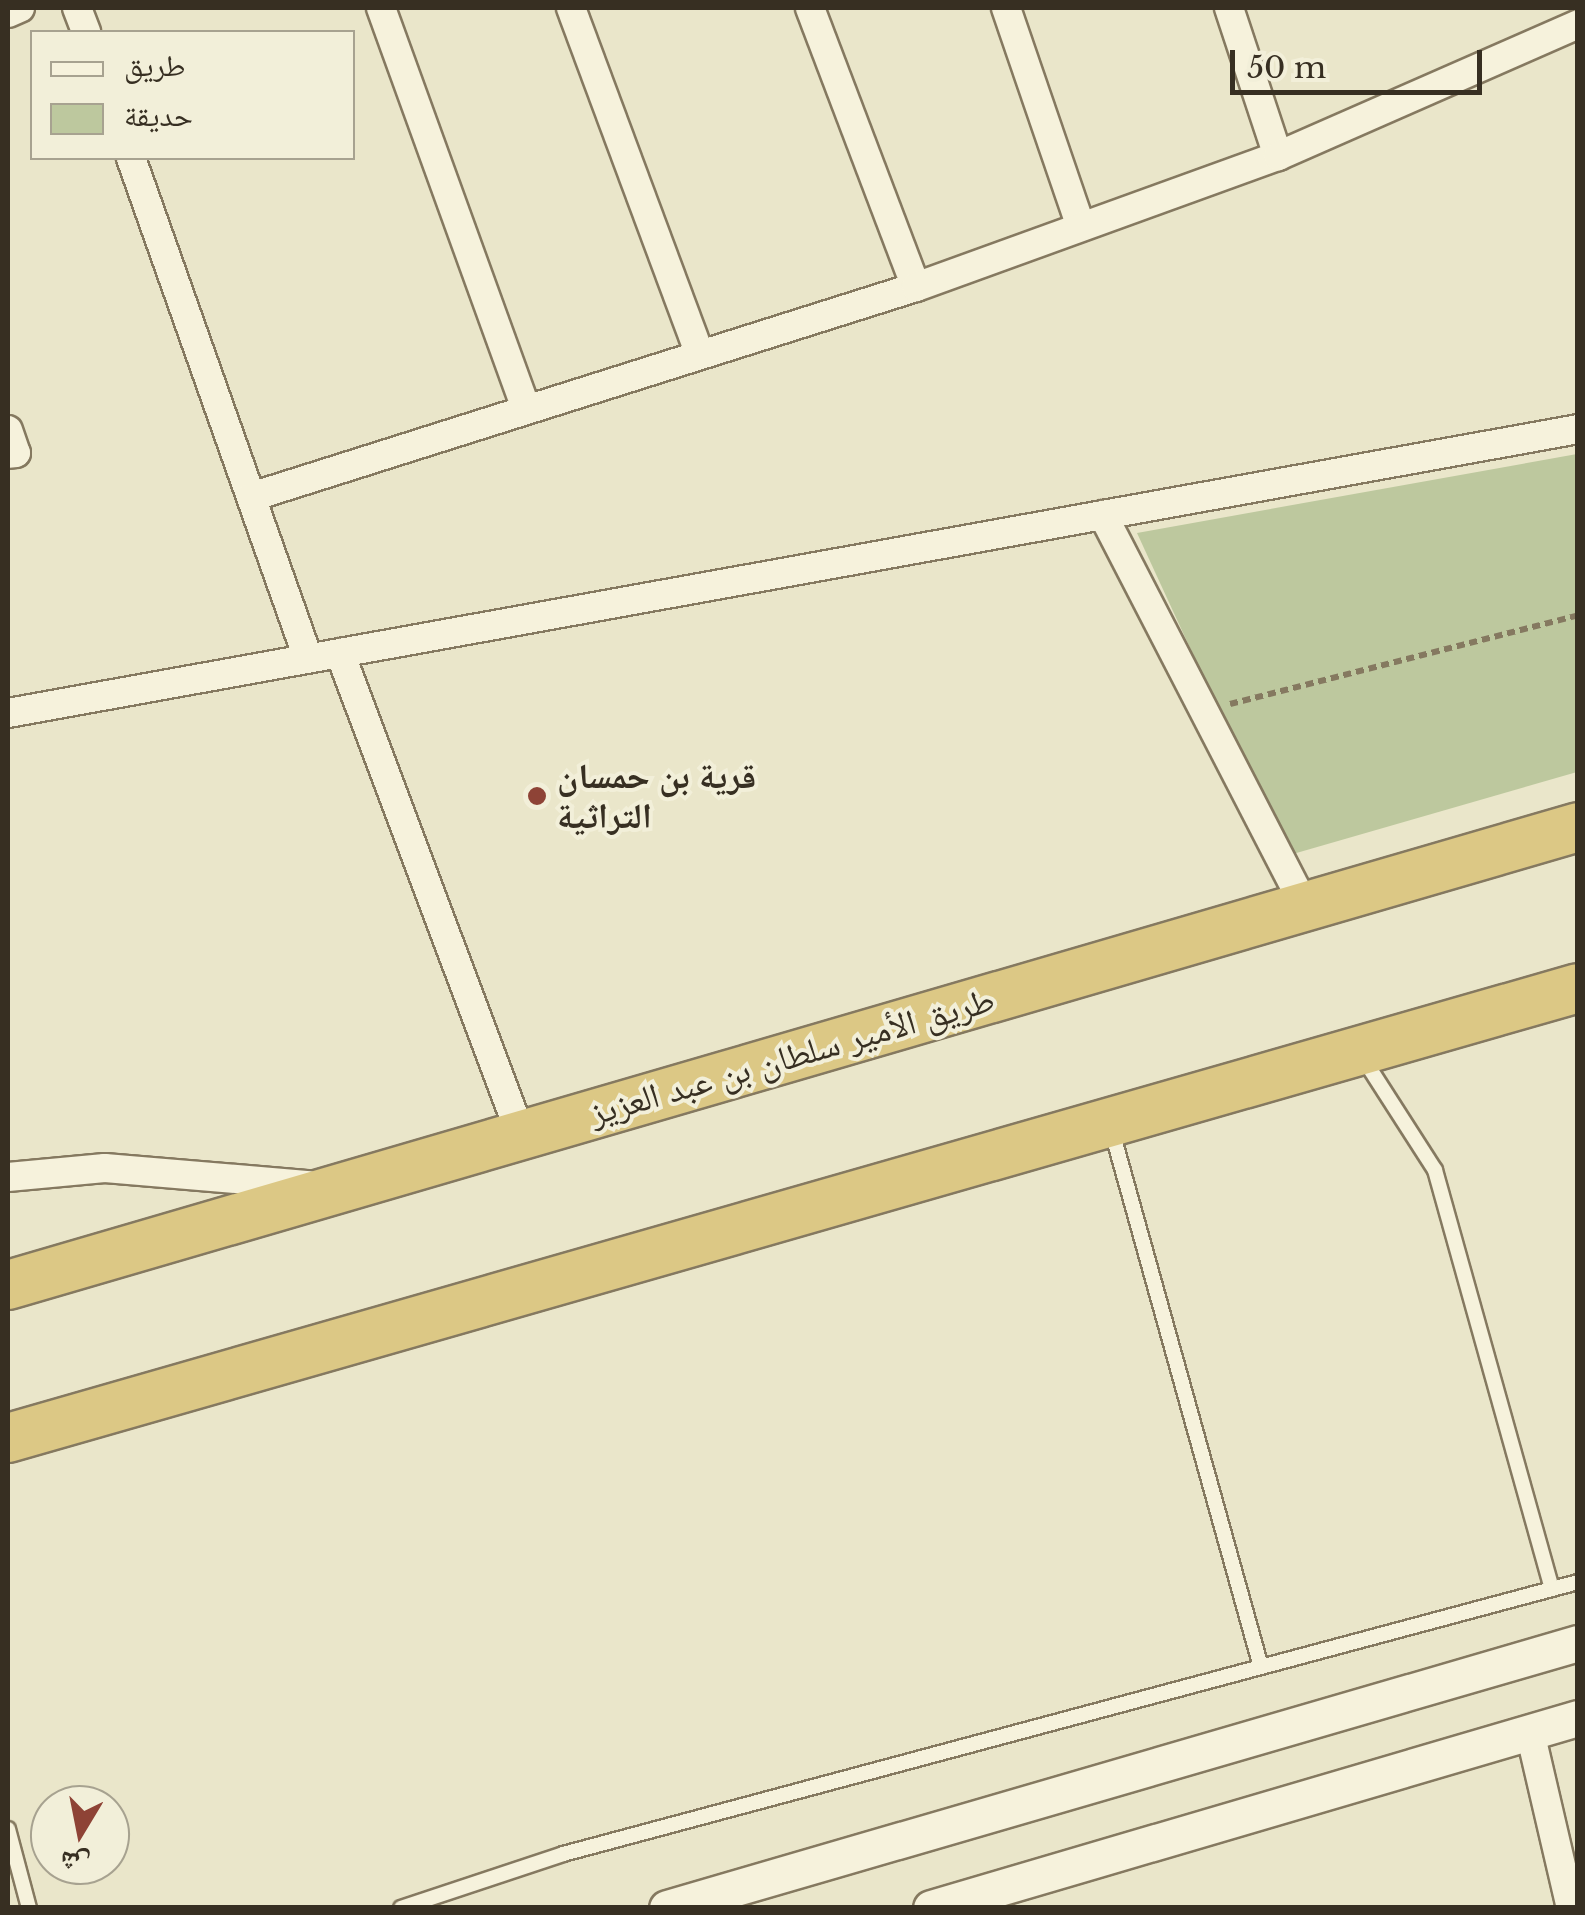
<!DOCTYPE html>
<html>
<head>
<meta charset="utf-8">
<style>
  body { margin:0 }
  #map { position:relative; width:1585px; height:1915px; overflow:hidden; background:#eae6ca; font-family:"Libre Baskerville","Noto Naskh Arabic",serif }
  div>[style] { position:absolute }
  .green>* { inset:0; background:#bdc89e }
  .path>* { height:6px; margin-top:-3px; transform-origin:0; background:repeating-linear-gradient(90deg,#857960 0 8px,transparent 0 13px) }
  .roads { filter:drop-shadow(2px 0 #857960) drop-shadow(-2px 0 #857960) drop-shadow(0 2px #857960) drop-shadow(0 -2px #857960) }
  .service>* { height:14px; margin:-7px; padding:0 7px; transform-origin:7px; border-radius:7px; background:#f6f2dc }
  .minor>* { height:28px; margin:-14px; padding:0 14px; transform-origin:14px; border-radius:14px; background:#f6f2dc }
  .tertiary>* { height:35px; margin:-17.5px; padding:0 17.5px; transform-origin:17.5px; border-radius:17.5px; background:#f6f2dc }
  .trunk>* { height:48px; margin:-24px; padding:0 24px; transform-origin:24px; border-radius:24px; background:#dcc885 }
  .dots>* { width:28px; height:28px; translate:-50% -50%; box-sizing:border-box; border:5px solid #f2efd9; border-radius:50% }
  span { translate:-50% -50%; white-space:nowrap; text-align:center; line-height:1.15; -webkit-text-stroke:8px #f2efd9; paint-order:stroke }
  .poi-label { font-size:35px; color:#372f22; font-weight:700 }
  .left { translate:0 -50%; text-align:left }
  .street-label { font-size:35px; color:#372f22 }
  .frame { position:absolute; inset:0; border:10px solid #372f22; pointer-events:none }
  .legend { position:absolute; left:30px; top:30px; width:325px; height:130px; box-sizing:border-box; background:#f2efd9; border:2px solid #a7a290; margin:0; padding:12px 18px; list-style:none; font-size:30px; color:#372f22 }
  .legend li { display:flex; align-items:center; gap:20px; height:50px }
  .legend b { width:50px; border:2px solid #a7a290 }
  .north { position:absolute; left:30px; top:1785px; width:100px; height:100px; box-sizing:border-box; background:#f2efd9; border:2px solid #a7a290; border-radius:50%; rotate:190deg; font-size:28px; font-weight:700; line-height:40px; text-align:center; color:#372f22 }
  .north::after { content:''; display:block; margin:auto; width:35px; height:45px; background:#8e4336; clip-path:polygon(50% 0,100% 100%,50% 72%,0 100%) }
  .scale { position:absolute; left:1230px; top:50px; width:252px; height:45px; box-sizing:border-box; border:5px solid #372f22; border-top:0; padding-left:12px; font-size:30px; line-height:35px; white-space:nowrap; color:#372f22; -webkit-text-stroke:8px #f2efd9; paint-order:stroke }
</style>
</head>
<body>
<div id="map">
  <div class="green">
    <i style="clip-path:polygon(1577px 454px,1577px 772px,1286px 856px,1137px 533px)"></i>
  </div>
  <div class="path">
    <i style="left:1230px;top:704px;width:359px;rotate:-14.3deg"></i>
  </div>
  <div class="roads">
    <div class="service">
      <i style="left:1363px;top:1058px;width:133px;rotate:57.3deg"></i>
      <i style="left:1435px;top:1170px;width:435px;rotate:74.4deg"></i>
      <i style="left:1111px;top:1128px;width:559px;rotate:74.45deg"></i>
      <i style="left:8px;top:1829px;width:82px;rotate:75.1deg"></i>
      <i style="left:401px;top:1908px;width:171px;rotate:-18.4deg"></i>
      <i style="left:563px;top:1854px;width:1051px;rotate:-15deg"></i>
    </div>
    <div class="minor">
      <i style="left:77px;top:8px;width:26px;rotate:69deg"></i>
      <i style="left:381px;top:8px;width:422px;rotate:70.1deg"></i>
      <i style="left:571px;top:8px;width:367px;rotate:69.6deg"></i>
      <i style="left:810px;top:8px;width:298px;rotate:69.2deg"></i>
      <i style="left:1006px;top:8px;width:231px;rotate:71.1deg"></i>
      <i style="left:1229px;top:8px;width:156px;rotate:71.7deg"></i>
      <i style="left:8px;top:13px;width:13px;rotate:-23deg"></i>
      <i style="left:131px;top:158px;width:530px;rotate:70.51deg"></i>
      <i style="left:8px;top:430px;width:24px;rotate:71deg"></i>
      <i style="left:16px;top:453px;width:8px;rotate:173deg"></i>
      <i style="left:251px;top:497px;width:697px;rotate:-17.53deg"></i>
      <i style="left:916px;top:287px;width:385px;rotate:-19.9deg"></i>
      <i style="left:1278px;top:156px;width:328px;rotate:-23.7deg"></i>
      <i style="left:1103px;top:515px;width:441px;rotate:62.7deg"></i>
      <i style="left:340px;top:653px;width:515px;rotate:69.42deg"></i>
      <i style="left:8px;top:713px;width:1595px;rotate:-10.25deg"></i>
      <i style="left:8px;top:1177px;width:97px;rotate:-5.3deg"></i>
      <i style="left:105px;top:1168px;width:205px;rotate:4.8deg"></i>
      <i style="left:1530px;top:1732px;width:181px;rotate:76.9deg"></i>
    </div>
    <div class="tertiary">
      <i style="left:667px;top:1908px;width:949px;rotate:-16.22deg"></i>
      <i style="left:931px;top:1908px;width:674px;rotate:-16.37deg"></i>
    </div>
    <div class="trunk">
      <i style="left:8px;top:1285px;width:1635px;rotate:-16.26deg"></i>
      <i style="left:8px;top:1438px;width:1633px;rotate:-15.99deg"></i>
    </div>
  </div>
  <div class="dots">
    <i style="left:537px;top:796px;background:#8e4336"></i>
  </div>
  <div class="poi-label">
    <span class="left" style="left:557px;top:796px">قرية بن حمسان<br>التراثية</span>
  </div>
  <div class="street-label">
    <span style="left:792px;top:1056px;rotate:-16deg">طريق الأمير سلطان بن عبد العزيز</span>
  </div>
  <div class="frame"></div>
  <ul class="legend">
  <li><b style="height:12px;background:#f6f2dc"></b>طريق</li>
  <li><b style="height:28px;background:#bdc89e"></b>حديقة</li>
  </ul>
  <div class="north">ش</div>
  <div class="scale">50 m</div>
</div>
</body>
</html>
